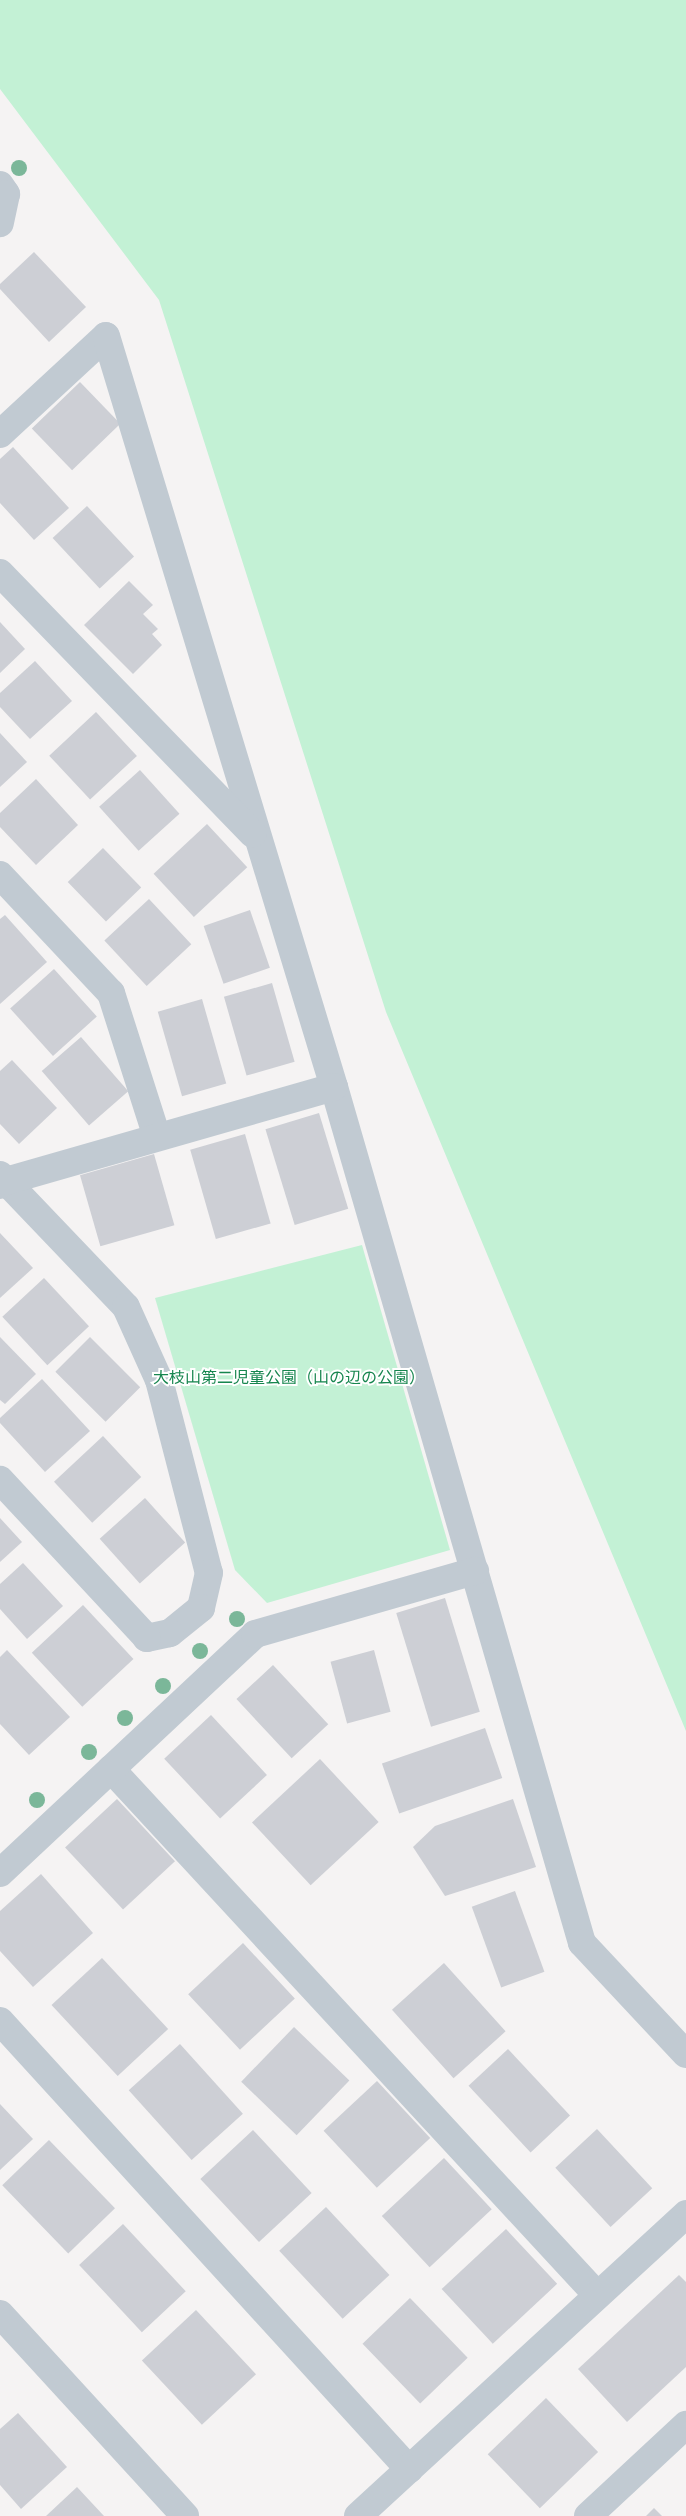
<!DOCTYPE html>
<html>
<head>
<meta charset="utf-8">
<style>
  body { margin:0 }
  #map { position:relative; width:686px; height:2516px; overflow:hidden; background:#f5f3f3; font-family:"Golos Text","Noto Sans JP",sans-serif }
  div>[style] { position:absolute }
  .green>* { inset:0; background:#c3f1d5 }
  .building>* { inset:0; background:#cdcfd5; transform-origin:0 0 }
  .minor>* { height:28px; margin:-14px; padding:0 14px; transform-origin:14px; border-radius:14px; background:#c1cad2 }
  .trees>* { width:16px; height:16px; margin:-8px; border-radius:50%; background:#7bb799 }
  span { translate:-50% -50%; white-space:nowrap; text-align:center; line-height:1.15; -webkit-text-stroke:4px #fff; paint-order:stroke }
  .park-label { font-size:16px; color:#17864f }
</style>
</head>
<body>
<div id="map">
  <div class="green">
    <i style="clip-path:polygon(0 0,686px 0,686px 1731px,386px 1012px,159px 300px,0 89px)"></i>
    <i style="clip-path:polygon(362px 1245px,450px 1550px,267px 1603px,235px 1570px,155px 1298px)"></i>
  </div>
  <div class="building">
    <i style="clip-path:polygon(34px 252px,86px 307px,49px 342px,0 289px,0 284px)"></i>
    <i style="left:80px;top:382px;width:58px;height:67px;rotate:46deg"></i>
    <i style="clip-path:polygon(13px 447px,69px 508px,34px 540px,0 503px,0 459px)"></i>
    <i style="left:87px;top:506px;width:69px;height:47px;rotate:47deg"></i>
    <i style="clip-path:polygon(129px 581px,153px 605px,143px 614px,158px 629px,152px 634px,162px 645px,133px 674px,84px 625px)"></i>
    <i style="clip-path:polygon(0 622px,25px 649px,0 673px)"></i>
    <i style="clip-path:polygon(35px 661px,72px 701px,30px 739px,0 707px,0 693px)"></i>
    <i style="left:96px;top:712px;width:60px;height:64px;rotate:47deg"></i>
    <i style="clip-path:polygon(0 733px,27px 762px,0 787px)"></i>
    <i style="left:140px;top:770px;width:59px;height:55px;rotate:48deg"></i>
    <i style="clip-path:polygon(36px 779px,78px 825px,36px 865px,0 827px,0 813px)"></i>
    <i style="left:207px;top:824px;width:59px;height:73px;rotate:47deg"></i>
    <i style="left:103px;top:848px;width:55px;height:49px;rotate:46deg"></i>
    <i style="left:149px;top:899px;width:62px;height:61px;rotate:47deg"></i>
    <i style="left:250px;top:910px;width:61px;height:49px;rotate:71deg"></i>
    <i style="clip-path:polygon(5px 915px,47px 962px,0 1004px,0 919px)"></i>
    <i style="left:54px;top:969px;width:64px;height:59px;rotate:48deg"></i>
    <i style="left:272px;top:983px;width:82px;height:50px;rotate:74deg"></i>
    <i style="left:202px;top:999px;width:88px;height:46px;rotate:74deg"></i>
    <i style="left:81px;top:1037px;width:72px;height:52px;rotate:49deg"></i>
    <i style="clip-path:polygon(12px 1060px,57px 1108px,19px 1144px,0 1124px,0 1071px)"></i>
    <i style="left:319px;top:1113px;width:100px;height:56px;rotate:73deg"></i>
    <i style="left:245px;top:1134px;width:93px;height:57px;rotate:74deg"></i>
    <i style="left:154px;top:1154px;width:74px;height:77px;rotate:74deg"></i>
    <i style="clip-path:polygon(0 1233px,33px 1268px,0 1298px)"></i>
    <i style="left:44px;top:1278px;width:66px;height:57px;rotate:47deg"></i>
    <i style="clip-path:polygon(0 1337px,36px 1374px,5px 1404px,0 1400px)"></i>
    <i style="left:90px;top:1337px;width:71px;height:49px;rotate:45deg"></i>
    <i style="clip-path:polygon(42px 1379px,90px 1431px,45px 1472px,0 1423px,0 1418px)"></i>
    <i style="left:103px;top:1436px;width:56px;height:67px;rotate:47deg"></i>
    <i style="left:145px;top:1498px;width:60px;height:61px;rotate:48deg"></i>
    <i style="clip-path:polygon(0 1518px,22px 1542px,0 1562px)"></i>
    <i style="clip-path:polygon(23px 1563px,63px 1606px,27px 1639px,0 1609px,0 1584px)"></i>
    <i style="left:445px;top:1598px;width:119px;height:51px;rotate:73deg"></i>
    <i style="left:83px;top:1605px;width:74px;height:70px;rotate:47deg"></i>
    <i style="clip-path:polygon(7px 1650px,70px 1717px,29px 1755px,0 1724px,0 1657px)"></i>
    <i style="left:374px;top:1650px;width:64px;height:45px;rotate:75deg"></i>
    <i style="left:273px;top:1665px;width:81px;height:50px;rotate:47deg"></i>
    <i style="left:211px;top:1715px;width:82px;height:64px;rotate:47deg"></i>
    <i style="left:485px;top:1728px;width:53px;height:109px;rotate:71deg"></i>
    <i style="left:320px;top:1759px;width:86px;height:93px;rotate:47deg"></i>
    <i style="left:117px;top:1799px;width:85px;height:71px;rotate:47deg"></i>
    <i style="clip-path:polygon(513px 1799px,536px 1867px,445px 1896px,413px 1847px,435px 1826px)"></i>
    <i style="clip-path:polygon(41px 1874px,93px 1933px,33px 1987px,0 1951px,0 1911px)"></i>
    <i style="left:515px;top:1891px;width:86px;height:46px;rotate:70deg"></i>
    <i style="left:243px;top:1943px;width:76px;height:75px;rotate:47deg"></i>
    <i style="left:102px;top:1958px;width:97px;height:69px;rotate:47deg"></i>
    <i style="left:444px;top:1963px;width:92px;height:70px;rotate:48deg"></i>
    <i style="left:294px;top:2027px;width:77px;height:76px;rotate:44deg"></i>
    <i style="left:180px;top:2044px;width:94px;height:69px;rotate:48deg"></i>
    <i style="left:508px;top:2049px;width:91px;height:54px;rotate:47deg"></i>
    <i style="left:377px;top:2081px;width:78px;height:73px;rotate:47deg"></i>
    <i style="clip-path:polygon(0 2104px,33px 2139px,0 2170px)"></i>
    <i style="left:597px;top:2129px;width:81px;height:57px;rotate:47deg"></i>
    <i style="left:253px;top:2130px;width:86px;height:72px;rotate:47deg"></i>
    <i style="left:49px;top:2140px;width:95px;height:65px;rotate:46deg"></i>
    <i style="left:444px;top:2158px;width:70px;height:85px;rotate:47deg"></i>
    <i style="left:326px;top:2207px;width:93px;height:64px;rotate:47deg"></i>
    <i style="left:123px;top:2224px;width:92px;height:60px;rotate:47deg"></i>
    <i style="left:506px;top:2229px;width:75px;height:88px;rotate:47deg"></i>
    <i style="clip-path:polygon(679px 2275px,686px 2282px,686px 2367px,627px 2422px,578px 2369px)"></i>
    <i style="left:410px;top:2298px;width:83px;height:66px;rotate:46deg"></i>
    <i style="left:196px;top:2310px;width:88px;height:74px;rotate:47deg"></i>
    <i style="left:546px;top:2398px;width:75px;height:81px;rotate:46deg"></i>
    <i style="clip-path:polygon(18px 2413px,67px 2467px,21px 2509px,0 2485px,0 2429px)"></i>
    <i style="clip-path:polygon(77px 2487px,104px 2516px,46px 2516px)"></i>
    <i style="clip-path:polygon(654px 2508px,662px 2516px,646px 2516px)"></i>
  </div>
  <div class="minor">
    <i style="left:0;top:185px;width:11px;rotate:56deg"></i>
    <i style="left:6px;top:194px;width:30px;rotate:102deg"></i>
    <i style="left:0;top:434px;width:144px;rotate:-42.8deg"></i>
    <i style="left:106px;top:336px;width:785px;rotate:73.11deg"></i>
    <i style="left:334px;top:1087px;width:891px;rotate:73.84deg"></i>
    <i style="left:582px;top:1943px;width:152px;rotate:46.9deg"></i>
    <i style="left:0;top:573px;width:363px;rotate:45.9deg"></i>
    <i style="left:0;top:875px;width:162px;rotate:46.8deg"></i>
    <i style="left:111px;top:993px;width:151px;rotate:72.3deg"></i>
    <i style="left:0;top:1175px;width:182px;rotate:46.3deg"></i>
    <i style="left:126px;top:1307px;width:80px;rotate:65.7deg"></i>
    <i style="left:159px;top:1380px;width:199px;rotate:75.5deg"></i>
    <i style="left:209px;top:1573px;width:36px;rotate:103deg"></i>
    <i style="left:201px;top:1608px;width:40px;rotate:141deg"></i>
    <i style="left:170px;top:1633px;width:24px;rotate:168deg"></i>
    <i style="left:147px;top:1638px;width:216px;rotate:-132.9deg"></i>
    <i style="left:0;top:1185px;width:7px;rotate:-34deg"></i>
    <i style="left:6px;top:1181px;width:341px;rotate:-16deg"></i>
    <i style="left:111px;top:1769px;width:716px;rotate:47.26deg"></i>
    <i style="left:0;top:1873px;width:349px;rotate:-43.1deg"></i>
    <i style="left:255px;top:1634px;width:229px;rotate:-16deg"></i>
    <i style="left:0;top:2021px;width:607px;rotate:47.61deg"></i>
    <i style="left:0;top:2314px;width:274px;rotate:47.5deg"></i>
    <i style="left:358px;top:2516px;width:446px;rotate:-42.6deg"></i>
    <i style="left:588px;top:2516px;width:134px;rotate:-42.9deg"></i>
  </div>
  <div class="trees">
    <i style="left:19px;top:168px"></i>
    <i style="left:237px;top:1619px"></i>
    <i style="left:200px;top:1651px"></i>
    <i style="left:163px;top:1686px"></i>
    <i style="left:125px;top:1718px"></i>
    <i style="left:89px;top:1752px"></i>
    <i style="left:37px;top:1800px"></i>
  </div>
  <div class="park-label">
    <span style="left:289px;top:1377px">大枝山第二児童公園（山の辺の公園）</span>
  </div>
</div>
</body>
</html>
